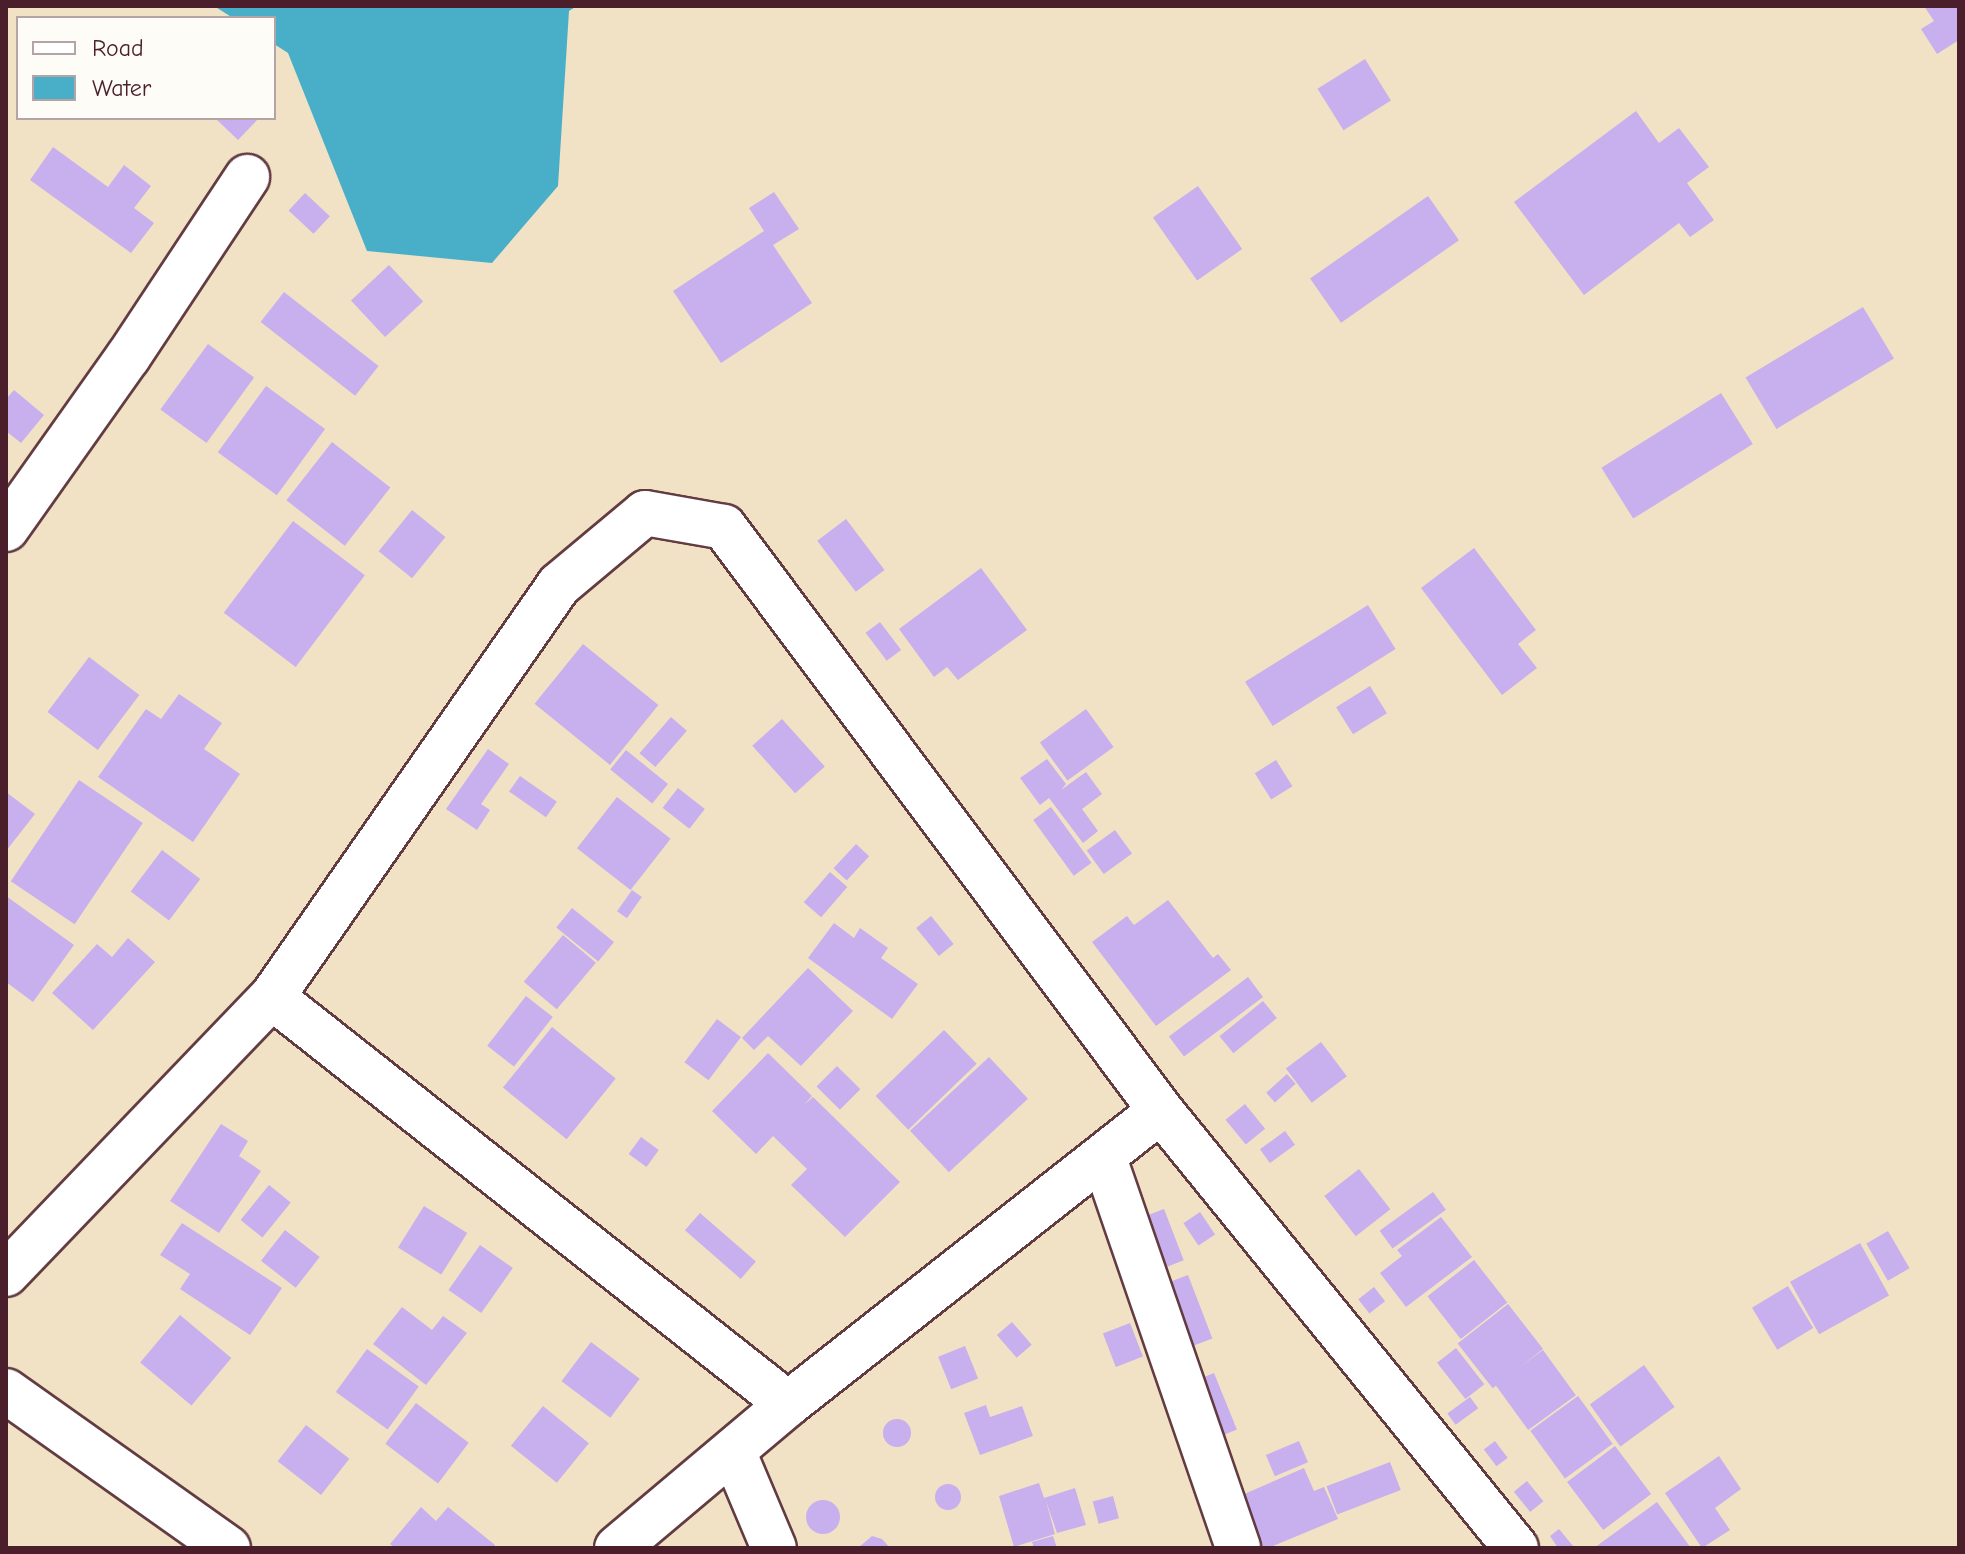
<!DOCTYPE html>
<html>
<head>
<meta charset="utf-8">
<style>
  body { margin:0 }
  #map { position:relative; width:1965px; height:1554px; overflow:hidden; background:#f1e2c5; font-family:"Comic Neue",sans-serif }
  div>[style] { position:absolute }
  .water>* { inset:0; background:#49afc8 }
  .building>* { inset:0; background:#c8afed; transform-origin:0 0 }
  .round { border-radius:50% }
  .roads { filter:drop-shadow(2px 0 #633c42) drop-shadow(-2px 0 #633c42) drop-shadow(0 2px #633c42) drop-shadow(0 -2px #633c42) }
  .minor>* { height:44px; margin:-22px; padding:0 22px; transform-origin:22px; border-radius:22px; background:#fff }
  span { translate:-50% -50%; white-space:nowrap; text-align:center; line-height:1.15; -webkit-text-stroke:6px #fdfcf7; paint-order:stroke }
  .frame { position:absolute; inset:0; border:8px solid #4a1f2b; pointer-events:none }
  .legend { position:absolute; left:16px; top:16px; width:260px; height:104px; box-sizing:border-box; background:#fdfcf7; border:2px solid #b5a4a5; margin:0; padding:10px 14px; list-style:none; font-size:24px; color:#4a1f2b }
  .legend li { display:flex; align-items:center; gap:16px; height:40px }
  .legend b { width:40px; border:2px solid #b5a4a5 }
</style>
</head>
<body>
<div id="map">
  <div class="water">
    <i style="clip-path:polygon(214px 6px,577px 6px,569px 11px,558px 186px,492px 263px,367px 251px,288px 53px,274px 44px,274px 18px,233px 18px)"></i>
  </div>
  <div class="building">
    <i style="clip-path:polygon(1924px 6px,1959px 6px,1959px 40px,1937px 54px,1921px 29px,1934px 21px)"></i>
    <i style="left:1365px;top:59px;width:49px;height:56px;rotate:58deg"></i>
    <i style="clip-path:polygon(1636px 111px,1659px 143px,1679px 128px,1709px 167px,1687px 183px,1714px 220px,1690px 237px,1679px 223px,1584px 295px,1514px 202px)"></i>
    <i style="clip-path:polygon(215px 118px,259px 118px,238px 140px)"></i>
    <i style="clip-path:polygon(53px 147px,108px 187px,124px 165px,151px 186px,134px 208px,154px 223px,131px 253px,30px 180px)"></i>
    <i style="left:1198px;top:186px;width:77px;height:55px;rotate:55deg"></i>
    <i style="clip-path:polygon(774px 192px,799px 229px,773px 245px,812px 303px,721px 363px,673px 291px,764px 231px,749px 208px)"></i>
    <i style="left:305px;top:193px;width:34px;height:24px;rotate:43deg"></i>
    <i style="left:1428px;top:196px;width:54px;height:144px;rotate:55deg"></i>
    <i style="left:389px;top:265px;width:50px;height:52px;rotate:47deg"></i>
    <i style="left:284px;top:292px;width:120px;height:38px;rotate:38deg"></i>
    <i style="left:1863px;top:307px;width:60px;height:137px;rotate:59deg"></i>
    <i style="left:208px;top:344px;width:57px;height:81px;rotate:36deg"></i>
    <i style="left:266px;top:386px;width:73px;height:82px;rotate:36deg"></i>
    <i style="clip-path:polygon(14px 390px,44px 415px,21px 443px,6px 431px,6px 399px)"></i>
    <i style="left:1721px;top:393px;width:60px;height:141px;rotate:58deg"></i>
    <i style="left:332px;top:442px;width:74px;height:74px;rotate:38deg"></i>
    <i style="left:412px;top:510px;width:43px;height:53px;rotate:39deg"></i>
    <i style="left:846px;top:519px;width:64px;height:36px;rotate:53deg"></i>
    <i style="left:293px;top:521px;width:90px;height:115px;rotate:37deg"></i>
    <i style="clip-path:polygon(1474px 548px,1536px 630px,1518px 644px,1537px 668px,1502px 695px,1421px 588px)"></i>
    <i style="clip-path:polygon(981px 568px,1027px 630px,958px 680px,947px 667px,934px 677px,899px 629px)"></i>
    <i style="left:1368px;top:605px;width:52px;height:145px;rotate:58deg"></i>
    <i style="left:880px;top:622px;width:35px;height:18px;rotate:53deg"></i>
    <i style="left:583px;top:644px;width:97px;height:77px;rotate:39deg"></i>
    <i style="left:89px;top:657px;width:63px;height:69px;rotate:37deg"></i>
    <i style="left:1370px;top:686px;width:32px;height:40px;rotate:58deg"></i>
    <i style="clip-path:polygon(179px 694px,222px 723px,204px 749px,240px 774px,193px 842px,98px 777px,146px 709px,161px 719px)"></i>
    <i style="left:1086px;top:709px;width:47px;height:57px;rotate:54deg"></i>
    <i style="left:671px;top:717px;width:21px;height:48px;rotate:41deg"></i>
    <i style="left:782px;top:719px;width:64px;height:40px;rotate:48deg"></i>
    <i style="clip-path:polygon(488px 749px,509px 764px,481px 804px,490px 810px,477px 830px,446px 809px)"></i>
    <i style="left:626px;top:750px;width:54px;height:25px;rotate:39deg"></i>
    <i style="clip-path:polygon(1047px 759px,1066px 784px,1061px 790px,1086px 772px,1102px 794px,1082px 809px,1098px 831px,1083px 843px,1049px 798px,1040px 805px,1020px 778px)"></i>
    <i style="left:1276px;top:760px;width:31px;height:25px;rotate:58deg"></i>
    <i style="left:520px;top:776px;width:45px;height:19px;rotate:35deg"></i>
    <i style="left:79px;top:780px;width:77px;height:122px;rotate:34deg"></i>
    <i style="left:678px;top:788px;width:34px;height:25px;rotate:38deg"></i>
    <i style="clip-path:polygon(6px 792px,35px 814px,6px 851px)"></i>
    <i style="left:617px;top:797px;width:68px;height:65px;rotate:38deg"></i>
    <i style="left:1051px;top:807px;width:69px;height:22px;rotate:54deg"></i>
    <i style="left:1115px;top:830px;width:29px;height:35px;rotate:54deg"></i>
    <i style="left:856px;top:844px;width:18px;height:33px;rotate:43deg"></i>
    <i style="left:162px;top:850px;width:48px;height:52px;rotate:37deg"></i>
    <i style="left:830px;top:872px;width:23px;height:40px;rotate:41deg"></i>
    <i style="left:632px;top:890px;width:12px;height:26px;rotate:35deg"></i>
    <i style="clip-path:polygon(6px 896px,74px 945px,33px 1002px,6px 982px)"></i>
    <i style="clip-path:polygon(1168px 900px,1213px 958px,1218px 954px,1231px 970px,1156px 1026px,1092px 942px,1127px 916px,1134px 925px)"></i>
    <i style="left:572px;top:908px;width:54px;height:25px;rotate:39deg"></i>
    <i style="left:931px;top:916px;width:36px;height:19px;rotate:51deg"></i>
    <i style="clip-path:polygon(834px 923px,854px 938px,860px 928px,888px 948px,881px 958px,918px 984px,892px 1019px,808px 958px)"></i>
    <i style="left:563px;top:935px;width:43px;height:61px;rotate:40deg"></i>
    <i style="clip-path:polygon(128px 938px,155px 962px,93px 1030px,52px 993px,97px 944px,112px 957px)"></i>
    <i style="clip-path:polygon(808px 968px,853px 1011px,801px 1066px,768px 1036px,754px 1050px,742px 1038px)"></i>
    <i style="left:1248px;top:977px;width:25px;height:99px;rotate:53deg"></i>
    <i style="left:526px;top:996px;width:34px;height:63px;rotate:38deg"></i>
    <i style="left:1263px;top:1001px;width:22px;height:56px;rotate:51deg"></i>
    <i style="left:717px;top:1019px;width:30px;height:54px;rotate:37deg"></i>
    <i style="left:552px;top:1027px;width:82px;height:78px;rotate:39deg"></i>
    <i style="left:944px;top:1030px;width:47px;height:95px;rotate:46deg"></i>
    <i style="left:1321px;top:1042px;width:43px;height:44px;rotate:53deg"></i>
    <i style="clip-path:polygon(768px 1053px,812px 1096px,804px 1105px,813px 1097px,900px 1182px,845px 1237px,791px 1185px,807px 1169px,773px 1136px,756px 1154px,712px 1111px)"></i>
    <i style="left:989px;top:1057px;width:57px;height:108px;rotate:47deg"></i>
    <i style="left:837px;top:1066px;width:33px;height:29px;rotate:45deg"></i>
    <i style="left:1287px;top:1074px;width:13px;height:28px;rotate:48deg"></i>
    <i style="left:1245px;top:1104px;width:32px;height:25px;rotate:51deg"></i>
    <i style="clip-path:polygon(221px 1124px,248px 1141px,239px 1156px,261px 1171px,219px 1233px,170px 1201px)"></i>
    <i style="left:1285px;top:1131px;width:17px;height:31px;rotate:54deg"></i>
    <i style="left:641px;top:1137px;width:22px;height:21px;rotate:36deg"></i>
    <i style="left:1359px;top:1169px;width:51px;height:44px;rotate:52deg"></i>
    <i style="left:269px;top:1185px;width:28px;height:45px;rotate:39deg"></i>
    <i style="left:1433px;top:1192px;width:22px;height:66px;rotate:54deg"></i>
    <i style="left:424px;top:1206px;width:51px;height:49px;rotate:32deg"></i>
    <i style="left:1164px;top:1209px;width:55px;height:28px;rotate:69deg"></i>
    <i style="left:1200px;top:1212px;width:27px;height:20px;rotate:56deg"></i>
    <i style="left:700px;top:1213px;width:74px;height:23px;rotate:41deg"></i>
    <i style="clip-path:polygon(1441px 1217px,1472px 1257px,1406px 1307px,1380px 1273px,1402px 1256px,1397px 1250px)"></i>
    <i style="clip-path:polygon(182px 1223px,282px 1288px,250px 1335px,180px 1289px,190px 1274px,160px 1255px)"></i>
    <i style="left:285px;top:1230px;width:44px;height:39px;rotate:38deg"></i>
    <i style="left:1888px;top:1231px;width:43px;height:25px;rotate:60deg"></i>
    <i style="left:1860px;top:1243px;width:60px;height:80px;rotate:61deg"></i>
    <i style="left:480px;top:1245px;width:40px;height:55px;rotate:35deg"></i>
    <i style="left:1474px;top:1260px;width:54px;height:59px;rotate:52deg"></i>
    <i style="left:1188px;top:1275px;width:68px;height:31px;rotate:69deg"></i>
    <i style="left:1788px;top:1286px;width:49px;height:42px;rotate:59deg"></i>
    <i style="left:1374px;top:1287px;width:18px;height:20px;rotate:52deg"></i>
    <i style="left:1508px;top:1304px;width:57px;height:64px;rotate:52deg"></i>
    <i style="clip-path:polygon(402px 1307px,432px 1330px,443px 1316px,467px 1333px,426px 1385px,373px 1344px)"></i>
    <i style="left:180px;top:1315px;width:67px;height:62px;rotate:40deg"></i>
    <i style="left:1012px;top:1322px;width:30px;height:20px;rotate:49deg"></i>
    <i style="left:1130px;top:1323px;width:36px;height:29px;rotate:69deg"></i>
    <i style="left:591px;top:1342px;width:61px;height:49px;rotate:37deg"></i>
    <i style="left:965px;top:1346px;width:35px;height:29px;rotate:68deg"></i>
    <i style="left:1456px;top:1348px;width:46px;height:24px;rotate:52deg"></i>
    <i style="left:367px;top:1349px;width:64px;height:53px;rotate:36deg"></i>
    <i style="left:1543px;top:1350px;width:56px;height:59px;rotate:54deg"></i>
    <i style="left:1644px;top:1365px;width:52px;height:67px;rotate:54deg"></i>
    <i style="left:1214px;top:1373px;width:61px;height:27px;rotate:68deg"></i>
    <i style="left:1578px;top:1396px;width:59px;height:59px;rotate:54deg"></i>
    <i style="left:1470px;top:1397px;width:14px;height:28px;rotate:54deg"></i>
    <i style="left:416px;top:1403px;width:66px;height:51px;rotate:37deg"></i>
    <i style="clip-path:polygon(986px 1405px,990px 1417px,1022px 1406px,1033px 1436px,980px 1455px,964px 1413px)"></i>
    <i style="left:543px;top:1406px;width:59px;height:51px;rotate:39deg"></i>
    <i class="round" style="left:883px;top:1419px;width:28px;height:28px"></i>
    <i style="left:306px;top:1425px;width:55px;height:46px;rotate:38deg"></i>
    <i style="left:1299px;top:1441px;width:23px;height:36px;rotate:67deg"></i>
    <i style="left:1495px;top:1441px;width:21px;height:14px;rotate:53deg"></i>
    <i style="left:1615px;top:1446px;width:60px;height:60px;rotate:53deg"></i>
    <i style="clip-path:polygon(1719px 1456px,1741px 1489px,1715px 1508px,1730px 1530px,1702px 1548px,1665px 1493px)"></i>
    <i style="left:1390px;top:1462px;width:30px;height:68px;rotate:69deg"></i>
    <i style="clip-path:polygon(1304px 1468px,1314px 1491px,1324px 1487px,1338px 1519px,1268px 1548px,1256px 1548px,1235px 1498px)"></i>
    <i style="left:1527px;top:1481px;width:26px;height:17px;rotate:51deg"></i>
    <i style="clip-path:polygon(1039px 1483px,1044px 1498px,1075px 1488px,1086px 1525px,1057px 1533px,1046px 1501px,1055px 1534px,1014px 1547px,999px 1496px)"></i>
    <i class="round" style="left:935px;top:1484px;width:26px;height:26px"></i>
    <i style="left:1113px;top:1496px;width:23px;height:21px;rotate:75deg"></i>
    <i class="round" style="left:806px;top:1500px;width:34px;height:34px"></i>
    <i style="clip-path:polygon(1657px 1502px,1691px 1548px,1594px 1548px)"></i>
    <i style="clip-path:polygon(421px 1507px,436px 1521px,448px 1507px,495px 1545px,493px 1548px,395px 1548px,390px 1544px)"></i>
    <i style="clip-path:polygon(1559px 1529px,1573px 1546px,1571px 1548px,1558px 1548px,1550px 1536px)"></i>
    <i style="clip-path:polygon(872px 1536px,882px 1539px,890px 1548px,858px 1548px)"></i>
    <i style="clip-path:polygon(1053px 1536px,1057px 1548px,1034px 1548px,1032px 1542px)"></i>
  </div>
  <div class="roads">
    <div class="minor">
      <i style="left:6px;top:529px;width:211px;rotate:-54.7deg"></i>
      <i style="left:128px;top:357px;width:216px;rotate:-56.5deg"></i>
      <i style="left:272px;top:997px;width:657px;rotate:38.26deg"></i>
      <i style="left:1104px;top:1158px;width:412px;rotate:71deg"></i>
      <i style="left:6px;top:1274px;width:384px;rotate:-46.2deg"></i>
      <i style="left:272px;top:997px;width:502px;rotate:-55.14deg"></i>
      <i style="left:559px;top:585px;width:112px;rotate:-39.9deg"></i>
      <i style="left:645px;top:513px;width:80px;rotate:10deg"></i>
      <i style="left:724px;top:527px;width:729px;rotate:53.19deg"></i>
      <i style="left:1161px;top:1111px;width:563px;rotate:50.91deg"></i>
      <i style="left:6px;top:1391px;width:272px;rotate:35.3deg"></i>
      <i style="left:733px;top:1451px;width:105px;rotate:67.1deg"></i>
      <i style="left:617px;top:1548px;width:224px;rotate:-40.1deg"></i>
      <i style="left:788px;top:1404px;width:474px;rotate:-38.2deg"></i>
    </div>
  </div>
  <div class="frame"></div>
  <ul class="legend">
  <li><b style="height:10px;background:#fff"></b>Road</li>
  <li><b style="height:22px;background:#49afc8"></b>Water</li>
  </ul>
</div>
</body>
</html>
